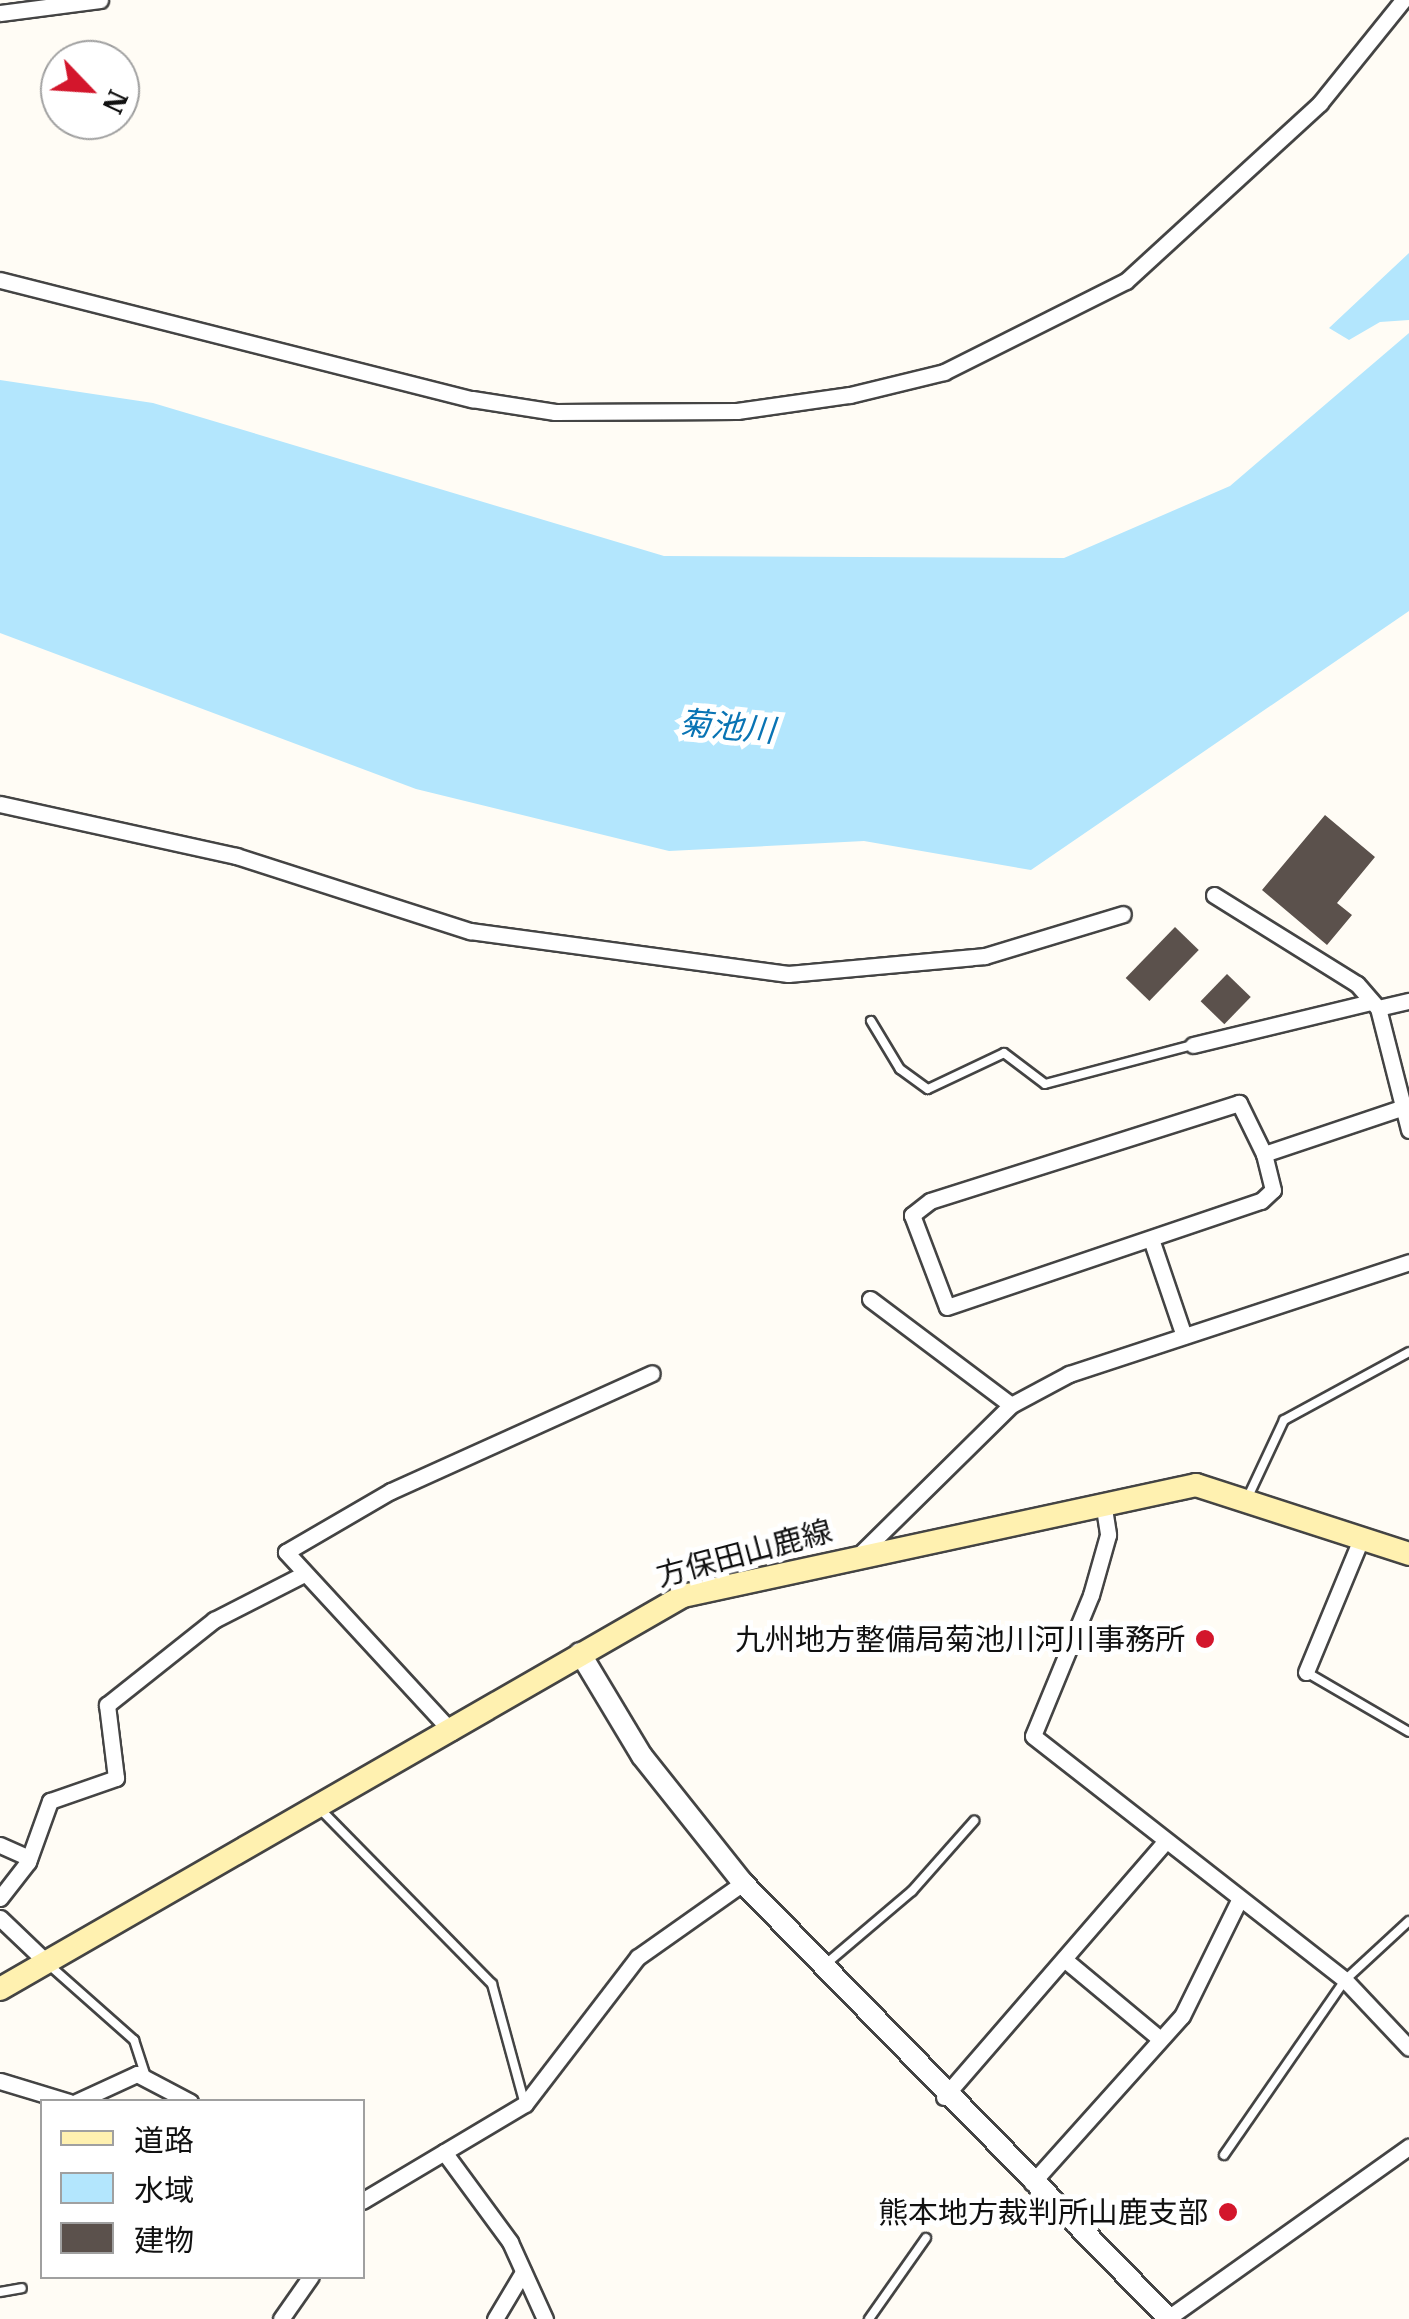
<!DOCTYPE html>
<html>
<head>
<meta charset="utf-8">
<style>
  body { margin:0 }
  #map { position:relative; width:1409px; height:2319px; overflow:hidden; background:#fffcf5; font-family:"IBM Plex Serif","Noto Sans JP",serif }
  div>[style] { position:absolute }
  .water>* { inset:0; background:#b3e6fd }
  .building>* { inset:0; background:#5b514c; transform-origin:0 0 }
  .roads { filter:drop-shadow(2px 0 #444) drop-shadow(-2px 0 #444) drop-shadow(0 2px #444) drop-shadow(0 -2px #444) }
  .service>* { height:8px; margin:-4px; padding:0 4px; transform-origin:4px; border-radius:4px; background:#fff }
  .minor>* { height:15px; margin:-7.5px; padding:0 7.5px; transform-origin:7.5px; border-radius:7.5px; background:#fff }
  .tertiary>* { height:20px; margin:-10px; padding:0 10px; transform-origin:10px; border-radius:10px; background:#fff }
  .secondary>* { height:22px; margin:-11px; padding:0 11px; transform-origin:11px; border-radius:11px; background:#fff1b0 }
  .dots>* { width:28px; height:28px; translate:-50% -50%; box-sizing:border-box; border:5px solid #fff; border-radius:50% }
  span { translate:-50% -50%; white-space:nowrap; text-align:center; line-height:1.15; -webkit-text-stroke:10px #fff; paint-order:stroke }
  .street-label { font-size:30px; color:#111 }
  .poi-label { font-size:30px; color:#111 }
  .right { translate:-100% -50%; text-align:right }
  .water-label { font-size:32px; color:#0974b4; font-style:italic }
  .legend { position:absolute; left:40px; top:2099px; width:325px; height:180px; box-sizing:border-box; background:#fff; border:2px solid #a0a0a0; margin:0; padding:12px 18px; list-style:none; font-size:30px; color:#111 }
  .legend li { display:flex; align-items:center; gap:20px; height:50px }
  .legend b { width:50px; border:2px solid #a0a0a0 }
  .north { position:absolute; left:40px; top:40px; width:100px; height:100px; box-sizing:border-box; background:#fff; border:2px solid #a0a0a0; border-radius:50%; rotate:115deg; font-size:28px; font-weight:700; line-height:40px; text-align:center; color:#111 }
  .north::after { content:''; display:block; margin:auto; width:35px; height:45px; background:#d3162c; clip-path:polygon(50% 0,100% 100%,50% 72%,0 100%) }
</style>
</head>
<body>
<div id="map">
  <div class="water">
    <i style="clip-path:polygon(1409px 253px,1409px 320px,1380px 322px,1349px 340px,1329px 328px)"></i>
    <i style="clip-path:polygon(1409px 333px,1409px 611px,1031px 870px,864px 841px,669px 851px,416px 789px,0 633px,0 380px,153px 403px,664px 556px,1064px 558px,1230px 486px)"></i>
  </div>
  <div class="building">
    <i style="clip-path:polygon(1325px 815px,1375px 857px,1337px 903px,1352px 915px,1327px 945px,1262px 890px)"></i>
    <i style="left:1175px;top:927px;width:33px;height:71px;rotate:44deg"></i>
    <i style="left:1227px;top:974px;width:33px;height:38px;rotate:44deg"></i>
  </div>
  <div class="roads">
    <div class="service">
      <i style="left:871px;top:1021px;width:56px;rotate:58.9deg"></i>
      <i style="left:900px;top:1069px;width:34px;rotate:36deg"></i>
      <i style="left:928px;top:1089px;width:84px;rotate:-25.3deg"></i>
      <i style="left:1004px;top:1053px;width:51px;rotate:37.1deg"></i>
      <i style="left:1045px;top:1084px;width:153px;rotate:-14.8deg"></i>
      <i style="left:1247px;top:1499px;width:87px;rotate:-64.9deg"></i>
      <i style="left:1284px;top:1420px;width:142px;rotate:-28.5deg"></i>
      <i style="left:1306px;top:1672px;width:119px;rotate:30.2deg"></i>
      <i style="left:321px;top:1810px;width:244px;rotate:45.5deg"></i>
      <i style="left:492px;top:1984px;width:121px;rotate:74.7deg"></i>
      <i style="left:827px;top:1963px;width:111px;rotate:-40.3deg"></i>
      <i style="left:912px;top:1891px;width:94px;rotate:-48.5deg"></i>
      <i style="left:48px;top:1964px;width:115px;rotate:41.5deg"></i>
      <i style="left:134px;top:2040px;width:39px;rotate:72deg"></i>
      <i style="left:1224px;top:2155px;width:213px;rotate:-55.3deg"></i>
      <i style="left:1345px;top:1980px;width:87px;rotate:-42.7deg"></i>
      <i style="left:0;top:2292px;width:22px;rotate:-10deg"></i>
      <i style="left:869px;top:2319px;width:99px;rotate:-54.9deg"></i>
    </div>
    <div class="minor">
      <i style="left:0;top:13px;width:101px;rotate:-7.4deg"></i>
      <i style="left:0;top:280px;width:487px;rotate:14.2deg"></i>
      <i style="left:472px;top:399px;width:84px;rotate:8.9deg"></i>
      <i style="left:555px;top:412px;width:182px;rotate:-0.3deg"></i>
      <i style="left:737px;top:411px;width:114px;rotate:-8.1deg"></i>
      <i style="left:850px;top:395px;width:97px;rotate:-13.7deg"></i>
      <i style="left:944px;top:372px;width:203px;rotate:-26.6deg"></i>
      <i style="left:1126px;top:281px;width:263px;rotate:-42.5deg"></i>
      <i style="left:1320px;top:103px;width:132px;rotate:-51.1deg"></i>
      <i style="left:0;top:804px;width:242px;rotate:12.4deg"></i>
      <i style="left:236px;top:856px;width:246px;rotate:17.8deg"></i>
      <i style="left:470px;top:931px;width:321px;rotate:7.7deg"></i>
      <i style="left:788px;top:974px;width:198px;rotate:-5.2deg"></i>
      <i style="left:985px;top:956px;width:144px;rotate:-16.9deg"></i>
      <i style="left:1214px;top:895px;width:168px;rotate:31.9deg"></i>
      <i style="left:1357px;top:984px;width:32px;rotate:49deg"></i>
      <i style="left:1378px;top:1008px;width:126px;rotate:75.7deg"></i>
      <i style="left:1378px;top:1008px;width:32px;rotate:-13deg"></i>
      <i style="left:1193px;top:1045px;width:183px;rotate:-13.6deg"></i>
      <i style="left:1264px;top:1154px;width:57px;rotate:-116.1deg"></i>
      <i style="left:1239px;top:1103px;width:324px;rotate:162.4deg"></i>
      <i style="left:930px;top:1201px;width:23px;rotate:142deg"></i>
      <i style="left:912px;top:1215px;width:98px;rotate:69.2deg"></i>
      <i style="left:947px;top:1307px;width:331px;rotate:-18.7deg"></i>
      <i style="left:1261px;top:1201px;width:16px;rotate:-43deg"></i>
      <i style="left:1273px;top:1190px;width:37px;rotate:-104deg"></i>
      <i style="left:1264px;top:1154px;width:141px;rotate:-18.6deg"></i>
      <i style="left:1151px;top:1239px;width:102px;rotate:71.2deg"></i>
      <i style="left:870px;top:1299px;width:176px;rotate:36.9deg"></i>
      <i style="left:1103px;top:1502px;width:33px;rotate:81deg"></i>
      <i style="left:1108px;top:1535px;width:62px;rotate:105.8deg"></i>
      <i style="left:1091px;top:1595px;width:152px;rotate:112.4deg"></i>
      <i style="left:1033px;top:1736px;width:396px;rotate:38deg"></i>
      <i style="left:1345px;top:1980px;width:93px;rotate:46.7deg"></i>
      <i style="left:861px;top:1553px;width:211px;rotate:-44.6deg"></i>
      <i style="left:1011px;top:1405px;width:66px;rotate:-28.1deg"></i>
      <i style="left:1069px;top:1374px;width:358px;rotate:-18.2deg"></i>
      <i style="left:1306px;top:1672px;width:144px;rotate:-67.5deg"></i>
      <i style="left:452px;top:1732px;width:245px;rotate:-132.7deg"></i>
      <i style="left:286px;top:1552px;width:121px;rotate:-30.2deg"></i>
      <i style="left:391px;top:1491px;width:286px;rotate:-24.3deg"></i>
      <i style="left:0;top:1845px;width:32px;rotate:24deg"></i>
      <i style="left:0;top:1898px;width:46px;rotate:-52.1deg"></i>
      <i style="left:28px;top:1862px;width:65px;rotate:-70.2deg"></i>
      <i style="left:50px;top:1801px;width:70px;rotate:-19.2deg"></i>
      <i style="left:116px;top:1778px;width:74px;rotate:-97deg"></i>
      <i style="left:107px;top:1705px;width:137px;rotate:-38.5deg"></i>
      <i style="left:214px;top:1620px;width:99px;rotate:-27.1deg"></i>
      <i style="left:0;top:1918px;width:57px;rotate:43.6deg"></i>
      <i style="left:1064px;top:1959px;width:125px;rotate:39.8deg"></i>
      <i style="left:0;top:2081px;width:72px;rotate:16.9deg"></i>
      <i style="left:944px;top:2097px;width:336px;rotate:-49.1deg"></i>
      <i style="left:76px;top:2102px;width:67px;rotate:-24.7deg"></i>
      <i style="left:137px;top:2074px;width:60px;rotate:27.8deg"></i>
      <i style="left:444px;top:2152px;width:112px;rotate:53.7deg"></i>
      <i style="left:510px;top:2242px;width:85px;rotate:65.6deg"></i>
      <i style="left:1032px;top:2183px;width:224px;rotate:-48.1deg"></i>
      <i style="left:1182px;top:2016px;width:129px;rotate:-63.8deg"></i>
      <i style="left:362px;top:2201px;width:190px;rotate:-30.8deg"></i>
      <i style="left:525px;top:2104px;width:185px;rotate:-52.5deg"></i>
      <i style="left:638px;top:1957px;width:128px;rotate:-35.2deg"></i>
      <i style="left:1168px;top:2318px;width:296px;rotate:-35.4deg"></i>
      <i style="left:281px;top:2319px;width:52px;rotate:-55.1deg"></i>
      <i style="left:495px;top:2319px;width:55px;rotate:-59.2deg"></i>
    </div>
    <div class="tertiary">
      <i style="left:580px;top:1653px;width:120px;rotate:59deg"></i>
      <i style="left:642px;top:1756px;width:162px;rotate:51.5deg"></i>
      <i style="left:743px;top:1883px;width:610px;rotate:45.66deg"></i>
    </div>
    <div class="secondary">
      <i style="left:0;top:1989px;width:788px;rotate:-29.92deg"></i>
      <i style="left:683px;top:1596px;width:525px;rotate:-12.21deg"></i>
      <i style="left:1196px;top:1485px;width:224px;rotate:17.9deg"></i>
    </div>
  </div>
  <div class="dots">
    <i style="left:1205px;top:1639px;background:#d3162c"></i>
    <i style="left:1228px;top:2212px;background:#d3162c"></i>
  </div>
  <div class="street-label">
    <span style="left:744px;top:1553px;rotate:-15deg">方保田山鹿線</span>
  </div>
  <div class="poi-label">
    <span class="right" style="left:1185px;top:1639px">九州地方整備局菊池川河川事務所</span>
    <span class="right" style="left:1208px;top:2212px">熊本地方裁判所山鹿支部</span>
  </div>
  <div class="water-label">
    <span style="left:727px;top:726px;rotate:5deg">菊池川</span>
  </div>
  <ul class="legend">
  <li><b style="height:12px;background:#fff1b0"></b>道路</li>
  <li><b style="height:28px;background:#b3e6fd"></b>水域</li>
  <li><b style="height:28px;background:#5b514c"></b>建物</li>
  </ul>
  <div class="north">N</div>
</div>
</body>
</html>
